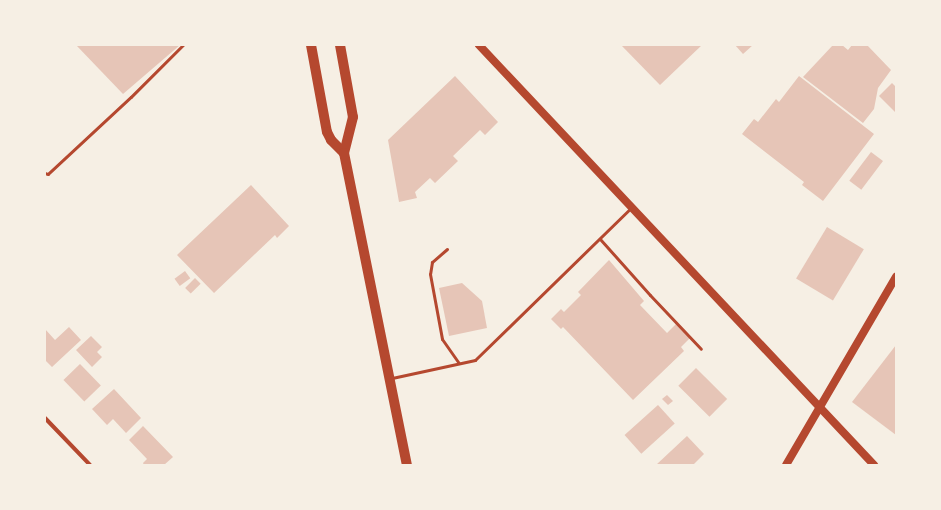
<!DOCTYPE html>
<html>
<head>
<meta charset="utf-8">
<style>
  body { margin:0 }
  #map { position:relative; width:941px; height:510px; overflow:hidden; background:#f6efe4; font-family:"Fira Sans Condensed",sans-serif }
  div>[style] { position:absolute }
  .building>* { inset:0; background:#e6c5b7; transform-origin:0 0 }
  .path>* { height:2.5px; margin:-1.25px; padding:0 1.25px; transform-origin:1.25px; border-radius:1.25px; background:#b5482f }
  .service>* { height:3px; margin:-1.5px; padding:0 1.5px; transform-origin:1.5px; border-radius:1.5px; background:#b5482f }
  .minor>* { height:4px; margin:-2px; padding:0 2px; transform-origin:2px; border-radius:2px; background:#b5482f }
  .secondary>* { height:8px; margin:-4px; padding:0 4px; transform-origin:4px; border-radius:4px; background:#b5482f }
  .primary>* { height:10px; margin:-5px; padding:0 5px; transform-origin:5px; border-radius:5px; background:#b5482f }
  span { translate:-50% -50%; white-space:nowrap; text-align:center; line-height:1.15; -webkit-text-stroke:4px #f6efe4; paint-order:stroke }
  .frame { position:absolute; inset:0; border:46px solid #f6efe4; pointer-events:none }
</style>
</head>
<body>
<div id="map">
  <div class="building">
    <i style="clip-path:polygon(76px 45px,180px 45px,123px 94px)"></i>
    <i style="clip-path:polygon(621px 45px,702px 45px,660px 85px)"></i>
    <i style="clip-path:polygon(735px 45px,753px 45px,743px 54px)"></i>
    <i style="clip-path:polygon(833px 45px,842px 45px,848px 50px,852px 45px,867px 45px,891px 70px,878px 88px,874px 109px,863px 123px,803px 77px)"></i>
    <i style="clip-path:polygon(455px 76px,498px 122px,485px 135px,480px 130px,453px 156px,458px 161px,435px 183px,430px 178px,415px 192px,417px 198px,399px 202px,388px 140px)"></i>
    <i style="clip-path:polygon(799px 76px,874px 134px,823px 201px,802px 185px,804px 182px,742px 134px,754px 119px,758px 122px,776px 99px,779px 102px)"></i>
    <i style="clip-path:polygon(892px 83px,896px 87px,896px 113px,879px 96px)"></i>
    <i style="left:871px;top:152px;width:15px;height:36px;rotate:37deg"></i>
    <i style="clip-path:polygon(251px 185px,289px 226px,277px 238px,275px 235px,214px 293px,177px 255px)"></i>
    <i style="left:827px;top:227px;width:43px;height:60px;rotate:31deg"></i>
    <i style="clip-path:polygon(609px 260px,644px 301px,640px 305px,667px 333px,676px 324px,690px 338px,681px 347px,684px 351px,633px 400px,563px 327px,561px 329px,551px 319px,561px 309px,564px 312px,581px 295px,578px 292px)"></i>
    <i style="left:185px;top:271px;width:9px;height:13px;rotate:54deg"></i>
    <i style="left:195px;top:278px;width:8px;height:14px;rotate:45deg"></i>
    <i style="clip-path:polygon(462px 283px,482px 301px,487px 328px,449px 336px,439px 288px)"></i>
    <i style="clip-path:polygon(69px 327px,81px 340px,52px 367px,45px 360px,45px 329px,55px 340px)"></i>
    <i style="clip-path:polygon(91px 336px,102px 347px,97px 352px,102px 357px,92px 367px,76px 350px)"></i>
    <i style="clip-path:polygon(896px 345px,896px 435px,852px 402px)"></i>
    <i style="left:80px;top:364px;width:30px;height:23px;rotate:46deg"></i>
    <i style="left:696px;top:368px;width:44px;height:25px;rotate:45deg"></i>
    <i style="clip-path:polygon(114px 389px,141px 418px,126px 433px,113px 419px,107px 425px,92px 409px)"></i>
    <i style="clip-path:polygon(667px 395px,673px 401px,668px 405px,662px 399px)"></i>
    <i style="left:658px;top:405px;width:25px;height:45px;rotate:48deg"></i>
    <i style="clip-path:polygon(143px 426px,173px 457px,164px 465px,144px 465px,143px 463px,147px 459px,129px 440px)"></i>
    <i style="clip-path:polygon(687px 436px,704px 454px,693px 465px,656px 465px)"></i>
  </div>
  <div class="path">
    <i style="left:45px;top:173px;width:3px;rotate:18deg"></i>
    <i style="left:48px;top:174px;width:113px;rotate:-42.9deg"></i>
    <i style="left:131px;top:97px;width:74px;rotate:-45deg"></i>
  </div>
  <div class="service">
    <i style="left:600px;top:239px;width:75px;rotate:48.2deg"></i>
    <i style="left:650px;top:295px;width:74px;rotate:46.6deg"></i>
    <i style="left:447px;top:249px;width:20px;rotate:139deg"></i>
    <i style="left:432px;top:262px;width:12px;rotate:99deg"></i>
    <i style="left:430px;top:274px;width:66px;rotate:79.5deg"></i>
    <i style="left:442px;top:339px;width:29px;rotate:55deg"></i>
    <i style="left:392px;top:378px;width:85px;rotate:-12.2deg"></i>
    <i style="left:475px;top:360px;width:218px;rotate:-44.3deg"></i>
  </div>
  <div class="minor">
    <i style="left:45px;top:418px;width:65px;rotate:46.2deg"></i>
  </div>
  <div class="secondary">
    <i style="left:479px;top:45px;width:577px;rotate:46.76deg"></i>
    <i style="left:786px;top:465px;width:218px;rotate:-59.7deg"></i>
  </div>
  <div class="primary">
    <i style="left:311px;top:45px;width:88px;rotate:79.6deg"></i>
    <i style="left:327px;top:132px;width:9px;rotate:63deg"></i>
    <i style="left:331px;top:140px;width:18px;rotate:45deg"></i>
    <i style="left:340px;top:45px;width:73px;rotate:79.8deg"></i>
    <i style="left:353px;top:117px;width:37px;rotate:104deg"></i>
    <i style="left:344px;top:153px;width:318px;rotate:78.6deg"></i>
  </div>
  <div class="frame"></div>
</div>
</body>
</html>
